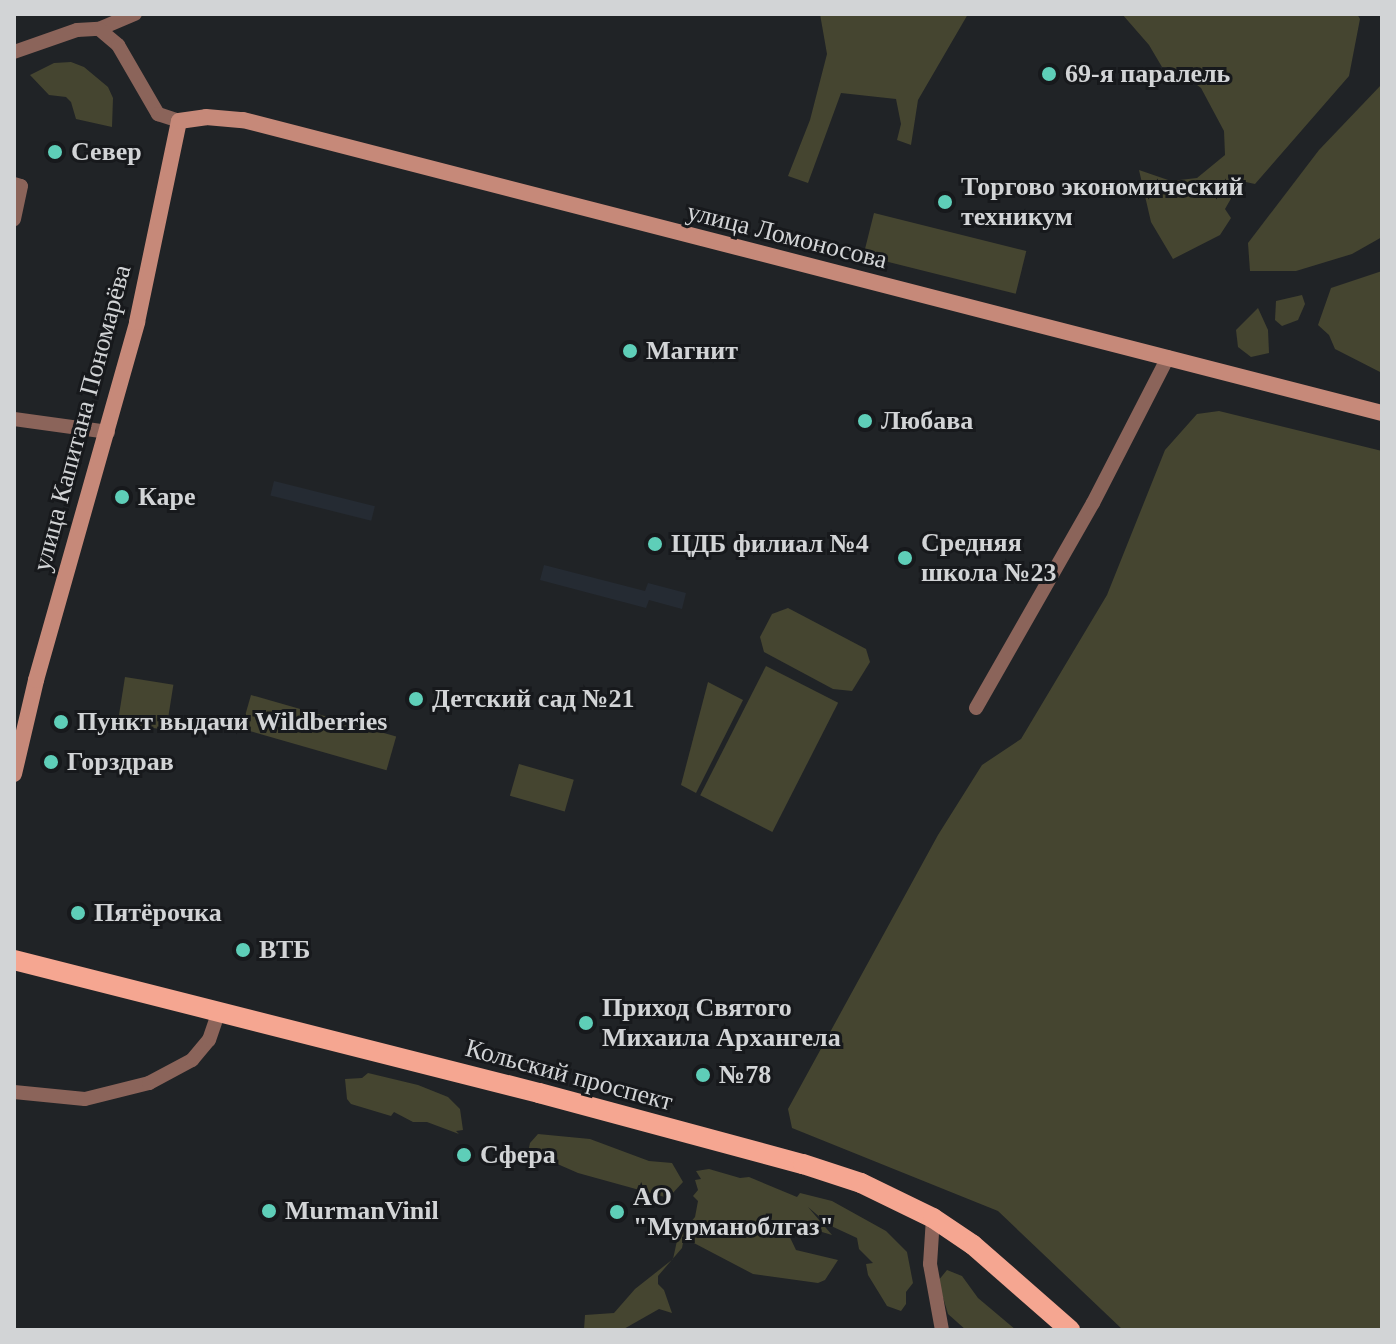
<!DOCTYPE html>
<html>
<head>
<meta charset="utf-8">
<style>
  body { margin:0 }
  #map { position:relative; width:1396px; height:1344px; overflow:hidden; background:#202326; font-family:"Times New Roman",serif }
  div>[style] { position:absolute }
  .built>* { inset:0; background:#252b33; transform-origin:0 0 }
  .green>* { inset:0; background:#454530; transform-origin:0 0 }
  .street>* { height:14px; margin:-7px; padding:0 7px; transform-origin:7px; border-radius:7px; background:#8b645a }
  .secondary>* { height:16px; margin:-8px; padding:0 8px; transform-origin:8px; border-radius:8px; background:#c68979 }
  .primary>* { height:20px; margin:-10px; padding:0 10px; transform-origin:10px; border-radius:10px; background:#f5a691 }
  .dots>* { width:22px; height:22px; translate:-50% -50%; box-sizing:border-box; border:4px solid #17191c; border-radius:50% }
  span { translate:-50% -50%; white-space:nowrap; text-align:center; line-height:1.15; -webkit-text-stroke:6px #17191c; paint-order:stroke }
  .poi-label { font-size:26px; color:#d2d4d6; font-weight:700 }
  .left { translate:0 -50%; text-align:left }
  .street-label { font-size:26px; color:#d2d4d6 }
  .frame { position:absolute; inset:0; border:16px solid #d2d4d6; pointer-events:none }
</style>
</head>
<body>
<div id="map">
  <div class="built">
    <i style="left:274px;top:481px;width:104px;height:15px;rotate:14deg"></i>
    <i style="clip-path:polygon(544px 565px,645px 591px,648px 583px,686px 593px,682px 609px,649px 600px,646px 608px,540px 580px)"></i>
  </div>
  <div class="green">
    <i style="clip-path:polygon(820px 14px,968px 14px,918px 100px,911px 145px,897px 140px,901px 124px,896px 99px,841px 93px,808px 183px,788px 176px,810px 120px,827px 54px)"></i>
    <i style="clip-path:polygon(1122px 14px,1357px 14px,1360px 19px,1349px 76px,1255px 184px,1241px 181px,1225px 209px,1231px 218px,1220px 235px,1173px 259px,1151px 222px,1139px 170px,1171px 181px,1197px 178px,1225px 155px,1224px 131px,1201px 88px,1176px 69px,1162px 67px,1149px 45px)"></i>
    <i style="clip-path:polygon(71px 62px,84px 67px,108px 87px,113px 98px,112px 127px,76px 119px,71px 102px,66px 97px,49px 95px,30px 75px,54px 63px)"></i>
    <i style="clip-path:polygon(1382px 84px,1382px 237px,1352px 254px,1296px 271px,1250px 271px,1248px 243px,1319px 150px)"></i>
    <i style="left:874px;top:213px;width:157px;height:44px;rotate:14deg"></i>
    <i style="clip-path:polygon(1382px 271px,1382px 373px,1335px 349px,1329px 335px,1318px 325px,1331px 288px)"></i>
    <i style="clip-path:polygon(1302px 295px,1305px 304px,1298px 320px,1282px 326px,1275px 320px,1276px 301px)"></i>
    <i style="clip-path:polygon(1258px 308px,1268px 330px,1269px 353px,1251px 357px,1238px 347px,1236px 330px)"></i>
    <i style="clip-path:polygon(1219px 411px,1382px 451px,1382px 1330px,1123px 1330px,998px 1211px,792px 1128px,788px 1109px,938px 835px,982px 765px,1021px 739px,1107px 595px,1165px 450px,1197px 414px)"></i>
    <i style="clip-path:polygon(788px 608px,866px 649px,870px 662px,852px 691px,833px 689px,764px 652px,760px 637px,772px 614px)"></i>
    <i style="left:766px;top:666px;width:81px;height:145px;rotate:27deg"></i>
    <i style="left:125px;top:677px;width:49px;height:46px;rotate:9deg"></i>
    <i style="clip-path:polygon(708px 682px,743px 700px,696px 793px,681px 785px)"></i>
    <i style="left:251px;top:695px;width:151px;height:35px;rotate:16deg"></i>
    <i style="left:519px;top:764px;width:57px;height:33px;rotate:16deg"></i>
    <i style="clip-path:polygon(368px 1073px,418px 1085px,448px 1097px,460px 1109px,463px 1130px,456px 1131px,459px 1134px,427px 1122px,413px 1122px,394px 1112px,391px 1116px,351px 1104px,347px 1099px,345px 1079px,362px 1078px)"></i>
    <i style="clip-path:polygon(538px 1134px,590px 1139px,649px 1161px,672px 1163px,683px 1182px,671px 1195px,672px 1199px,578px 1173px,546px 1159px,540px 1160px,528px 1152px,530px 1143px)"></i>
    <i style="clip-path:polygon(709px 1169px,740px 1178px,749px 1177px,797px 1197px,800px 1193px,832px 1201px,886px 1231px,907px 1252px,913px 1283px,906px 1292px,906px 1304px,901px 1311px,887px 1306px,868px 1275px,866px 1264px,873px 1263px,859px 1249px,857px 1238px,829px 1225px,808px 1207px,832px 1235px,792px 1223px,784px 1225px,796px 1250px,838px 1260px,825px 1280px,818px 1283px,753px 1274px,692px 1242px,689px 1224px,695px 1217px,698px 1201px,693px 1196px,698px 1190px,695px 1180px,701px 1179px,696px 1171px)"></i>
    <i style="clip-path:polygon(680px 1227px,685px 1232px,682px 1248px,658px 1276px,658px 1284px,664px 1290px,672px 1313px,659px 1309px,622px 1330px,584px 1329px,585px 1315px,614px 1313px,635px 1289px,673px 1259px)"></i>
    <i style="clip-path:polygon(947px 1270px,962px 1276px,978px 1298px,1016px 1330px,966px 1330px,948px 1314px,938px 1281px)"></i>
  </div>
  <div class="street">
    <i style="left:99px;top:29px;width:39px;rotate:-23deg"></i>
    <i style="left:14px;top:52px;width:67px;rotate:-19.2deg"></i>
    <i style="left:77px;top:30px;width:22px;rotate:-3deg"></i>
    <i style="left:99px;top:29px;width:25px;rotate:40deg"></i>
    <i style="left:118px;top:45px;width:80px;rotate:59.9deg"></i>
    <i style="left:158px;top:114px;width:22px;rotate:18deg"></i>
    <i style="left:14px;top:184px;width:7px;rotate:16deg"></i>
    <i style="left:21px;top:186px;width:34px;rotate:102deg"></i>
    <i style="left:14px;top:419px;width:95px;rotate:7.9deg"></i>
    <i style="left:976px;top:708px;width:236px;rotate:-60.3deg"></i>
    <i style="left:1093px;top:503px;width:164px;rotate:-62.8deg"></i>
    <i style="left:14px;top:1092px;width:71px;rotate:5.6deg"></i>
    <i style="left:85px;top:1099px;width:66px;rotate:-14deg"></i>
    <i style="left:149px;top:1083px;width:49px;rotate:-28.1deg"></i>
    <i style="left:192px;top:1060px;width:26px;rotate:-50deg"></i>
    <i style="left:209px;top:1040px;width:28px;rotate:-71deg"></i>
    <i style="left:933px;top:1218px;width:46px;rotate:93.7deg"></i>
    <i style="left:930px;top:1264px;width:67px;rotate:79.7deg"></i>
  </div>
  <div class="secondary">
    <i style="left:14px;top:774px;width:97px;rotate:-76.8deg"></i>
    <i style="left:36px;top:680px;width:372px;rotate:-74.2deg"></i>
    <i style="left:137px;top:322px;width:205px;rotate:-78.2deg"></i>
    <i style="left:179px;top:121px;width:27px;rotate:-8deg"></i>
    <i style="left:206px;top:117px;width:37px;rotate:5deg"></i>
    <i style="left:243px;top:120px;width:1176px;rotate:14.43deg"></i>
  </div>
  <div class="primary">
    <i style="left:14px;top:960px;width:542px;rotate:14.22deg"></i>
    <i style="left:539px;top:1093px;width:273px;rotate:15.1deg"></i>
    <i style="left:803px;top:1164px;width:61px;rotate:18.1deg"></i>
    <i style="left:861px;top:1183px;width:80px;rotate:25.9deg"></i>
    <i style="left:933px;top:1218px;width:48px;rotate:34deg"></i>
    <i style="left:973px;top:1245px;width:129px;rotate:41.2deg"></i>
  </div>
  <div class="dots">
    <i style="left:1049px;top:74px;background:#5eceb8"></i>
    <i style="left:55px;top:152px;background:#5eceb8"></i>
    <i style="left:945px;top:202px;background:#5eceb8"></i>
    <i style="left:630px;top:351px;background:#5eceb8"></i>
    <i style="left:865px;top:421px;background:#5eceb8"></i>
    <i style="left:122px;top:497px;background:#5eceb8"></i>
    <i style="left:655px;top:544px;background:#5eceb8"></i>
    <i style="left:905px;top:558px;background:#5eceb8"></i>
    <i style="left:416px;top:699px;background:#5eceb8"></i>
    <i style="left:61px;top:722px;background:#5eceb8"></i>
    <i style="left:51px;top:762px;background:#5eceb8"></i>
    <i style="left:78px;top:913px;background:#5eceb8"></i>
    <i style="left:243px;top:950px;background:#5eceb8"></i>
    <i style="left:586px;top:1023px;background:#5eceb8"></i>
    <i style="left:703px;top:1075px;background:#5eceb8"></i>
    <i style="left:464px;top:1155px;background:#5eceb8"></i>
    <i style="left:269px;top:1211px;background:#5eceb8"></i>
    <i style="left:617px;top:1212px;background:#5eceb8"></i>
  </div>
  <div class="poi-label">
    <span class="left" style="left:1065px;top:74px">69-я паралель</span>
    <span class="left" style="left:71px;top:152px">Север</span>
    <span class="left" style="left:961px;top:202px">Торгово экономический<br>техникум</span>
    <span class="left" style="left:646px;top:351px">Магнит</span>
    <span class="left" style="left:881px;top:421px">Любава</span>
    <span class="left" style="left:138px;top:497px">Каре</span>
    <span class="left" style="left:921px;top:558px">Средняя<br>школа №23</span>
    <span class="left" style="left:671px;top:544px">ЦДБ филиал №4</span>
    <span class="left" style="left:432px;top:699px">Детский сад №21</span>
    <span class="left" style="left:77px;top:722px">Пункт выдачи Wildberries</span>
    <span class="left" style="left:67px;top:762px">Горздрав</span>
    <span class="left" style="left:94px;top:913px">Пятёрочка</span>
    <span class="left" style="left:259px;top:950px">ВТБ</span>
    <span class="left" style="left:602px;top:1023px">Приход Святого<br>Михаила Архангела</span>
    <span class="left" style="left:719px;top:1075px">№78</span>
    <span class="left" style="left:480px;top:1155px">Сфера</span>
    <span class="left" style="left:633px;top:1212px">AO<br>"Мурманоблгаз"</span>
    <span class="left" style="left:285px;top:1211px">MurmanVinil</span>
  </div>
  <div class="street-label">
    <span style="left:787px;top:236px;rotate:14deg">улица Ломоносова</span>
    <span style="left:82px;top:418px;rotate:-75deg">улица Капитана Пономарёва</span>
    <span style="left:569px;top:1075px;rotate:15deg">Кольский проспект</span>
  </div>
  <div class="frame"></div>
</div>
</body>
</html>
